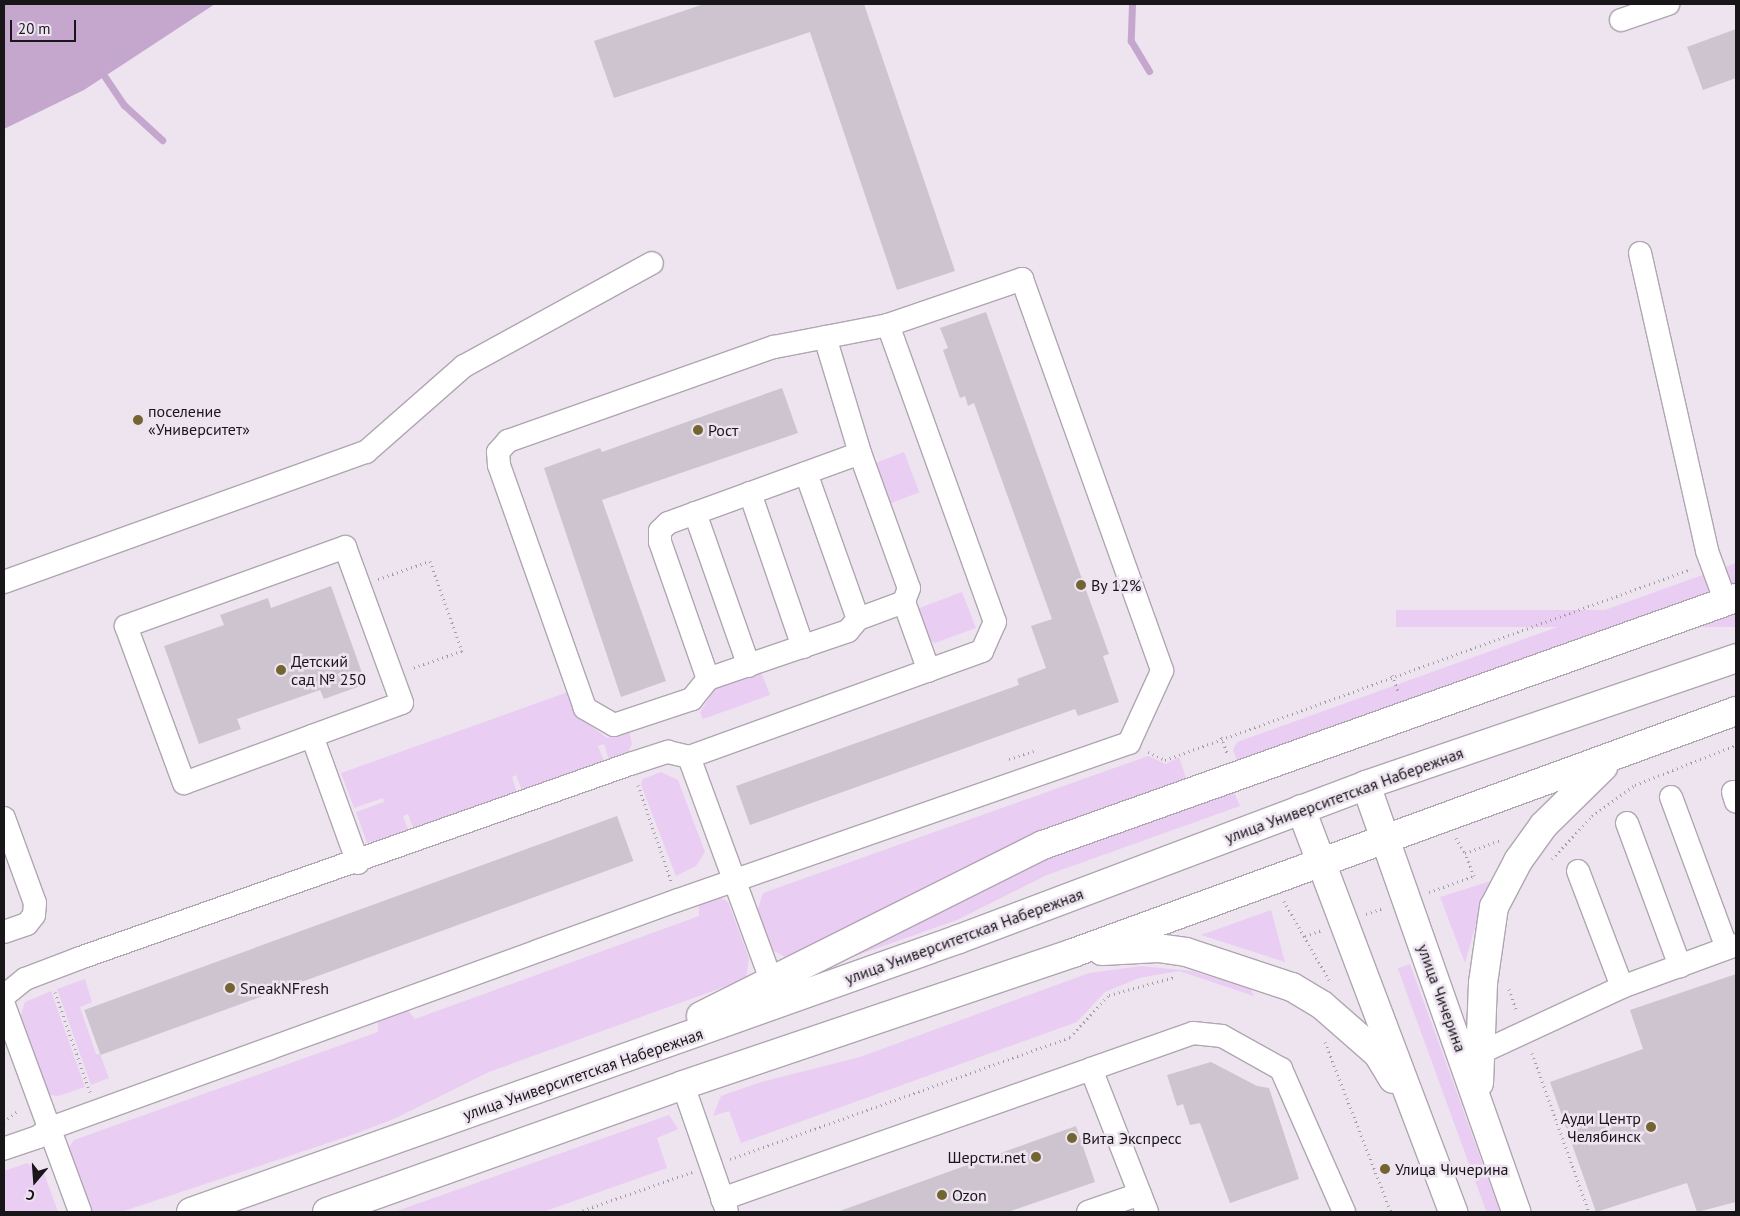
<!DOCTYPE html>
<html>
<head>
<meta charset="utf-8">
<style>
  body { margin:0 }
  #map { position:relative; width:1740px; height:1216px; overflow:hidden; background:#ede4f0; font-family:"PT Sans",sans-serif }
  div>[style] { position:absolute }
  .green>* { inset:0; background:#eacdf3; transform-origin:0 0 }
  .water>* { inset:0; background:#c5a7ce }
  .stream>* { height:7px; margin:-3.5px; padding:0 3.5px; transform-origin:3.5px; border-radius:3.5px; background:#c5a7ce }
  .building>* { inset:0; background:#cdc4d0; transform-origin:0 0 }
  .path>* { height:3px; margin-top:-1.5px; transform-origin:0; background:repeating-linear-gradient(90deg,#a39ca5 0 1px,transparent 0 5px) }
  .roads { filter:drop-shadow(1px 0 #afa6b1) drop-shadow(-1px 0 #afa6b1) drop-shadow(0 1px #afa6b1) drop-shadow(0 -1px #afa6b1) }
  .minor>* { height:22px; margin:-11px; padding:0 11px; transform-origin:11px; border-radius:11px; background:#fff }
  .major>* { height:28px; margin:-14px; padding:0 14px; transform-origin:14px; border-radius:14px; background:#fff }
  .dots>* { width:14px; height:14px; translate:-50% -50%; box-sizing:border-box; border:2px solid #ede4f0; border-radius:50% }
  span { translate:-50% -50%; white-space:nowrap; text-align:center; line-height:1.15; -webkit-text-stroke:5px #ede4f0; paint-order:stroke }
  .poi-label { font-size:16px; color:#19161a }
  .left { translate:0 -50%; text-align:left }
  .right { translate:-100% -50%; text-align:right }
  .street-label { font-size:16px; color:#19161a }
  .frame { position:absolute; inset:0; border:5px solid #19161a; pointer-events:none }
  .north { position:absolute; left:10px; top:1156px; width:50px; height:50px; -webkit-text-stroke:4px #ede4f0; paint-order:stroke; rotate:198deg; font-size:14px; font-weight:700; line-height:20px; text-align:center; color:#19161a }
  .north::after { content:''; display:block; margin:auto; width:18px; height:22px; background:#19161a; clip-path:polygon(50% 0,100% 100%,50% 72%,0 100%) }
  .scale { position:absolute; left:10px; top:20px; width:66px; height:22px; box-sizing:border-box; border:2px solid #19161a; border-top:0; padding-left:6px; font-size:15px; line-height:18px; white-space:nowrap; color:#19161a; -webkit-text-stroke:4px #ede4f0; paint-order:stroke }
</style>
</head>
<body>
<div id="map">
  <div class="green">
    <i style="left:904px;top:452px;width:43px;height:30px;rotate:69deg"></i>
    <i style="clip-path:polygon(1736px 563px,1736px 584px,1238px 762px,1233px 750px,1237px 742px)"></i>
    <i style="clip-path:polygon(962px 592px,976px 628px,935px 643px,928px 640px,917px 609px)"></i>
    <i style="left:1736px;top:610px;width:17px;height:340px;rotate:90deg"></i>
    <i style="clip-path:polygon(761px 672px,770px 695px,703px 719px,700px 712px,715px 689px)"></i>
    <i style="clip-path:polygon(568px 692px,577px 716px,607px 738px,629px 731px,632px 744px,628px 753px,609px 760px,604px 744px,598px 746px,604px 761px,522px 791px,516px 775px,512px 777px,517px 793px,414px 830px,408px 814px,403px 816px,409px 832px,367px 843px,356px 812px,384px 802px,383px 798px,354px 808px,341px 773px)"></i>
    <i style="clip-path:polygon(1148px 756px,1166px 764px,1179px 757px,1187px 781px,787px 958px,772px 950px,757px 912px,763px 893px)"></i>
    <i style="clip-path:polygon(661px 772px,678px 780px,705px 852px,696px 866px,676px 876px,641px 785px,643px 779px)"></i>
    <i style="clip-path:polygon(1233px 790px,1240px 806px,1047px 875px,957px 920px,835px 963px,1044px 858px)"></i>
    <i style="clip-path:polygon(1494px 880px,1476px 924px,1465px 963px,1440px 897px)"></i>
    <i style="clip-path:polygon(718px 896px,728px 902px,749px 958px,746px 979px,489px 1072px,396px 1118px,352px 1135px,121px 1212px,90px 1212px,66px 1152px,74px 1140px,378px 1032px,378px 1019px,406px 1008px,415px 1019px,699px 916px,699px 904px)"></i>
    <i style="clip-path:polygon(1271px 910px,1285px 962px,1201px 935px)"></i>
    <i style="left:1410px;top:964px;width:263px;height:13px;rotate:70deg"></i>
    <i style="clip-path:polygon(1141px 966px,1192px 971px,1250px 988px,1254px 996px,1179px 971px,1139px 978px,1105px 992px,1077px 1022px,741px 1143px,729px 1111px,713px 1116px,721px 1096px,761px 1082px,860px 1057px,1089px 973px)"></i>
    <i style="clip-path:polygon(85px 979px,92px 1002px,80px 1007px,96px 1054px,100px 1054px,109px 1078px,91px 1085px,57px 989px)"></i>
    <i style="clip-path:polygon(51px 991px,85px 1087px,58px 1096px,49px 1095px,20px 1018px,25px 1002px)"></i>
    <i style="clip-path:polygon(669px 1115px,678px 1129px,657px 1138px,667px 1168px,543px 1212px,394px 1212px)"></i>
    <i style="clip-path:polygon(27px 1163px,44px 1173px,58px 1212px,4px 1212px,4px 1171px)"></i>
  </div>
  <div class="water">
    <i style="clip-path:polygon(4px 4px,215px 4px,84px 90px,4px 129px)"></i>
  </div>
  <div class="stream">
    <i style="left:1132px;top:4px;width:37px;rotate:92deg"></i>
    <i style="left:1131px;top:41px;width:35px;rotate:59deg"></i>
    <i style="left:105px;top:77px;width:34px;rotate:56deg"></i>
    <i style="left:124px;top:105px;width:52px;rotate:42.6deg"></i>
  </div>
  <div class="building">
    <i style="clip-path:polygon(704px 4px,864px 4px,955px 271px,897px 290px,810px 32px,614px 98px,594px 41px)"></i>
    <i style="clip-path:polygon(1736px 29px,1736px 78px,1703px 90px,1687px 47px)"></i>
    <i style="clip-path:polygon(986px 312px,1109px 654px,1103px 656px,1119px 702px,1078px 716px,1075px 709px,750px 825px,736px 786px,1019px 685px,1017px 679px,1046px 668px,1031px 626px,1052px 619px,974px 403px,968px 406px,965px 396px,960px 398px,943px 350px,948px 348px,940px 328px)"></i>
    <i style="clip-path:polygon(782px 388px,798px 433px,602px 500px,666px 681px,621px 697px,544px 468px,600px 448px,602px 452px)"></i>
    <i style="clip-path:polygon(331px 586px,366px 684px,324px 699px,320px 690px,237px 719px,241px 729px,199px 744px,164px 646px,224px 625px,220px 615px,268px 598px,271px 608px)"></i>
    <i style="left:617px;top:816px;width:48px;height:567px;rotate:70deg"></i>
    <i style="clip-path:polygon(1736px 974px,1736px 1202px,1697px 1212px,1687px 1183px,1596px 1212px,1550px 1082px,1643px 1049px,1630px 1010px)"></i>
    <i style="clip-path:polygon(1211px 1062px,1257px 1086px,1269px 1088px,1299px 1179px,1230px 1203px,1200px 1123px,1190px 1125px,1183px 1104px,1177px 1106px,1167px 1075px)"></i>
    <i style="clip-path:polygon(1076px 1126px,1095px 1182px,1008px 1212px,837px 1212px)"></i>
  </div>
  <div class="path">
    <i style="left:378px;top:579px;width:55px;rotate:-19.1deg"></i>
    <i style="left:430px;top:561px;width:96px;rotate:70.4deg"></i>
    <i style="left:462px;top:651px;width:53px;rotate:161.2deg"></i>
    <i style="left:1392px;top:675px;width:19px;rotate:69deg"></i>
    <i style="left:1221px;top:737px;width:17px;rotate:69deg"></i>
    <i style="left:1148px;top:752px;width:19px;rotate:25deg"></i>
    <i style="left:1165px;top:760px;width:560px;rotate:-19.96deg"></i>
    <i style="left:1009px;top:759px;width:29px;rotate:-18deg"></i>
    <i style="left:638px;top:785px;width:102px;rotate:71deg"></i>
    <i style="left:1456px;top:838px;width:17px;rotate:59deg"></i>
    <i style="left:1465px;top:853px;width:38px;rotate:-20deg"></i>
    <i style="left:1552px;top:859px;width:59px;rotate:-47.1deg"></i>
    <i style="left:1592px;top:816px;width:53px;rotate:-35.8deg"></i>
    <i style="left:1635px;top:785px;width:109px;rotate:-21.6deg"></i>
    <i style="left:1429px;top:892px;width:48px;rotate:-19.6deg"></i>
    <i style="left:1474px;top:876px;width:25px;rotate:-111deg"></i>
    <i style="left:1284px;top:901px;width:91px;rotate:60.3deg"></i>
    <i style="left:1366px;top:914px;width:18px;rotate:-19deg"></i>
    <i style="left:1305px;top:936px;width:18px;rotate:-19deg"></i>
    <i style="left:1509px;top:989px;width:24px;rotate:71deg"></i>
    <i style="left:55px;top:992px;width:106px;rotate:70.7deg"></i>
    <i style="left:1325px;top:1042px;width:182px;rotate:68.8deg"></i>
    <i style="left:1532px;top:1053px;width:169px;rotate:70.3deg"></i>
    <i style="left:4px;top:1122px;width:19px;rotate:-39deg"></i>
    <i style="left:730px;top:1159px;width:361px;rotate:-19.7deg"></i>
    <i style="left:1070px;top:1037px;width:57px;rotate:-47.1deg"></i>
    <i style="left:1109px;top:995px;width:68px;rotate:-15.3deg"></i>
    <i style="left:578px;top:1212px;width:121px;rotate:-19.3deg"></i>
  </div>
  <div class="roads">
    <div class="minor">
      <i style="left:1621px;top:20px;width:50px;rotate:-18.8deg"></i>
      <i style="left:1640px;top:253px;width:305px;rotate:77.3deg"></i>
      <i style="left:1707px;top:551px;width:52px;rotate:69.8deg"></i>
      <i style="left:860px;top:453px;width:144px;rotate:70.1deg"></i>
      <i style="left:909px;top:588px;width:15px;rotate:110deg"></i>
      <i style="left:904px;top:602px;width:49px;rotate:159.7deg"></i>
      <i style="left:858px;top:619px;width:16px;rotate:130deg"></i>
      <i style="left:848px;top:631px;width:148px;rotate:161.1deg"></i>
      <i style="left:708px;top:679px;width:26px;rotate:129deg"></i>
      <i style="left:692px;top:699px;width:82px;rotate:161.6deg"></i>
      <i style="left:614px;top:725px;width:34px;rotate:-150deg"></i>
      <i style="left:585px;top:708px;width:258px;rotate:-109.5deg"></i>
      <i style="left:499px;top:465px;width:13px;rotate:-94deg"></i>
      <i style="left:498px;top:452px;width:15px;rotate:-48deg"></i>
      <i style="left:508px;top:441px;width:282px;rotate:-19.5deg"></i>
      <i style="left:774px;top:347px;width:116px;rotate:-10.9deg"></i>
      <i style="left:806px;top:473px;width:155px;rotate:70.4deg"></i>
      <i style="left:750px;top:493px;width:163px;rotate:71deg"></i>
      <i style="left:695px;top:513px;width:162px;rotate:70.6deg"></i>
      <i style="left:4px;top:582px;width:385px;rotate:-19.8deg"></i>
      <i style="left:366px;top:452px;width:130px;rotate:-41.3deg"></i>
      <i style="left:464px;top:366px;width:214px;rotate:-28.7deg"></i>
      <i style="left:904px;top:602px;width:73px;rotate:70.1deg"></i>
      <i style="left:708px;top:679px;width:145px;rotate:-109.3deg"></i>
      <i style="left:660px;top:542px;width:11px;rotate:-90deg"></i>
      <i style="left:660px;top:531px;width:11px;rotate:-45deg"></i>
      <i style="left:668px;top:523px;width:204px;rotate:-20deg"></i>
      <i style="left:860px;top:453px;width:121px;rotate:-106.8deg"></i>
      <i style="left:312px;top:736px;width:136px;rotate:159.8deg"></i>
      <i style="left:184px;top:783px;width:167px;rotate:-110.3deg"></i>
      <i style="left:126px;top:626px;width:233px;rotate:-19.8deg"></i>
      <i style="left:345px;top:547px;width:166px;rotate:69.9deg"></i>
      <i style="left:402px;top:703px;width:96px;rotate:159.9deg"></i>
      <i style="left:312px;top:736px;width:135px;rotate:70.1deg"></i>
      <i style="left:689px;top:757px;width:240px;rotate:69.8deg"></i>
      <i style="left:1733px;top:792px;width:10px;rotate:73deg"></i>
      <i style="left:1671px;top:797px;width:161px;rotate:69.7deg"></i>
      <i style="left:4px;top:818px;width:90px;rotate:70deg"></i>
      <i style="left:35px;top:903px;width:12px;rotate:95deg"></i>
      <i style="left:34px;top:915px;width:11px;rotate:128deg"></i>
      <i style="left:27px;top:924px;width:24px;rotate:161deg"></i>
      <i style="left:1627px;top:823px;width:153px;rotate:69.7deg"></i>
      <i style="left:1578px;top:871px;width:124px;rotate:69.2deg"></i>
      <i style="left:4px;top:996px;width:27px;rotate:-39deg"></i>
      <i style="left:25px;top:979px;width:59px;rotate:-20.9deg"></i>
      <i style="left:80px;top:958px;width:583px;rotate:-19.43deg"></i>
      <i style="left:630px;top:764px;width:40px;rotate:-18deg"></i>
      <i style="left:668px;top:752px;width:22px;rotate:13deg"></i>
      <i style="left:689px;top:757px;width:312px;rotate:-19.9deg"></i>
      <i style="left:982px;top:651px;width:32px;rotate:-66deg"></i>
      <i style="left:995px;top:622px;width:316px;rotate:-109.8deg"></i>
      <i style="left:888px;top:325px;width:142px;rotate:-18.9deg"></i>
      <i style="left:1022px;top:279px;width:416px;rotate:70.3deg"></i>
      <i style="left:1162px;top:671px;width:79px;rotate:114.6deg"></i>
      <i style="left:1129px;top:743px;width:478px;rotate:160.8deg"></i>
      <i style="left:678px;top:900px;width:670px;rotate:160.02deg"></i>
      <i style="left:48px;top:1129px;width:13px;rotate:141deg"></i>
      <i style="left:38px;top:1137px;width:36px;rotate:161deg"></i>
      <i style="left:4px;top:1005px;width:221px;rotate:69.8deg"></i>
      <i style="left:1480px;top:1053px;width:157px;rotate:-24.9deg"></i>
      <i style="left:1622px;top:987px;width:121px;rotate:-20.2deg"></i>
      <i style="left:1091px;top:1069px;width:108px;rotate:-19.4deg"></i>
      <i style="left:1193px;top:1033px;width:29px;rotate:6deg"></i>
      <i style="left:1222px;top:1036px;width:68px;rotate:29.2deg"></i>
      <i style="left:1281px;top:1069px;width:156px;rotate:66.2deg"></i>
      <i style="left:683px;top:1085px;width:133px;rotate:70.8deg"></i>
      <i style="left:722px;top:1199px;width:391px;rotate:-19.4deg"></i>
      <i style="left:1091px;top:1069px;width:154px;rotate:68.6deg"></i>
      <i style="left:1088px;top:1212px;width:55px;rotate:-19.1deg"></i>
    </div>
    <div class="major">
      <i style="left:1366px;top:785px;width:453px;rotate:70.6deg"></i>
      <i style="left:1301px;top:809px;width:431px;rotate:69.3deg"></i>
      <i style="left:1102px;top:951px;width:56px;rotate:-3.1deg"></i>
      <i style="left:1158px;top:948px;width:28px;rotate:8deg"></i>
      <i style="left:1186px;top:952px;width:112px;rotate:18.3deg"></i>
      <i style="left:1292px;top:987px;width:35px;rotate:31deg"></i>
      <i style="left:1322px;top:1005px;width:74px;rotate:41.2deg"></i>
      <i style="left:1378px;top:1054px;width:29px;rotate:59deg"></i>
      <i style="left:701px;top:1016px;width:382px;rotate:-26.6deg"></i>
      <i style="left:1043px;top:845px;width:736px;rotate:-19.62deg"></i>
      <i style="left:1479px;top:1083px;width:100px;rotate:-87.7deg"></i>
      <i style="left:1483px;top:983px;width:77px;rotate:-81.8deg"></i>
      <i style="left:1494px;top:907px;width:52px;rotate:-62.4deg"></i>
      <i style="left:1518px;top:861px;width:44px;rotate:-54.2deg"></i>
      <i style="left:1544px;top:825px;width:83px;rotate:-44.5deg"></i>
      <i style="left:191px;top:1212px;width:815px;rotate:-19.57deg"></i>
      <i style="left:959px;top:939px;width:435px;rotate:-20.7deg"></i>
      <i style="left:1366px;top:785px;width:391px;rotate:-18.9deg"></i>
      <i style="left:327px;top:1212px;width:378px;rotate:-19.6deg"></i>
      <i style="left:683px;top:1085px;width:412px;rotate:-18.7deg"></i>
      <i style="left:1073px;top:953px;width:706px;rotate:-20.05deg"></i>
    </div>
  </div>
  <div class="dots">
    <i style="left:138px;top:420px;background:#726532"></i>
    <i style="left:698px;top:430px;background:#726532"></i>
    <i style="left:1081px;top:585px;background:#726532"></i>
    <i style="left:281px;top:670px;background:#726532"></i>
    <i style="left:230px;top:988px;background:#726532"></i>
    <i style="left:1651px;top:1127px;background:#726532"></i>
    <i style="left:1072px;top:1138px;background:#726532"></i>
    <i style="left:1036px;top:1157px;background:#726532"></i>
    <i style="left:1385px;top:1169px;background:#726532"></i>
    <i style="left:942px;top:1195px;background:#726532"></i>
  </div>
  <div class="poi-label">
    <span class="left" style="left:148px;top:420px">поселение<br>«Университет»</span>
    <span class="left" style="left:708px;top:430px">Рост</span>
    <span class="left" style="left:1091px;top:585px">Ву 12%</span>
    <span class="left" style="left:291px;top:670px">Детский<br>сад № 250</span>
    <span class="left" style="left:240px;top:988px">SneakNFresh</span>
    <span class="right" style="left:1641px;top:1127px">Ауди Центр<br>Челябинск</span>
    <span class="left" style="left:1082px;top:1138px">Вита Экспресс</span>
    <span class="right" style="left:1026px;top:1157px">Шерсти.net</span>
    <span class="left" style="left:1395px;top:1169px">Улица Чичерина</span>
    <span class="left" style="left:952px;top:1195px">Ozon</span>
  </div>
  <div class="street-label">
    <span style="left:1344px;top:795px;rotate:-20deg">улица Университетская Набережная</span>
    <span style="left:964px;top:936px;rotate:-20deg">улица Университетская Набережная</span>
    <span style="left:1442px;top:998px;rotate:70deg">улица Чичерина</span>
    <span style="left:583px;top:1074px;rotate:-19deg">улица Университетская Набережная</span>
  </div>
  <div class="frame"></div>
  <div class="north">С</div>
  <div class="scale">20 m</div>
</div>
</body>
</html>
